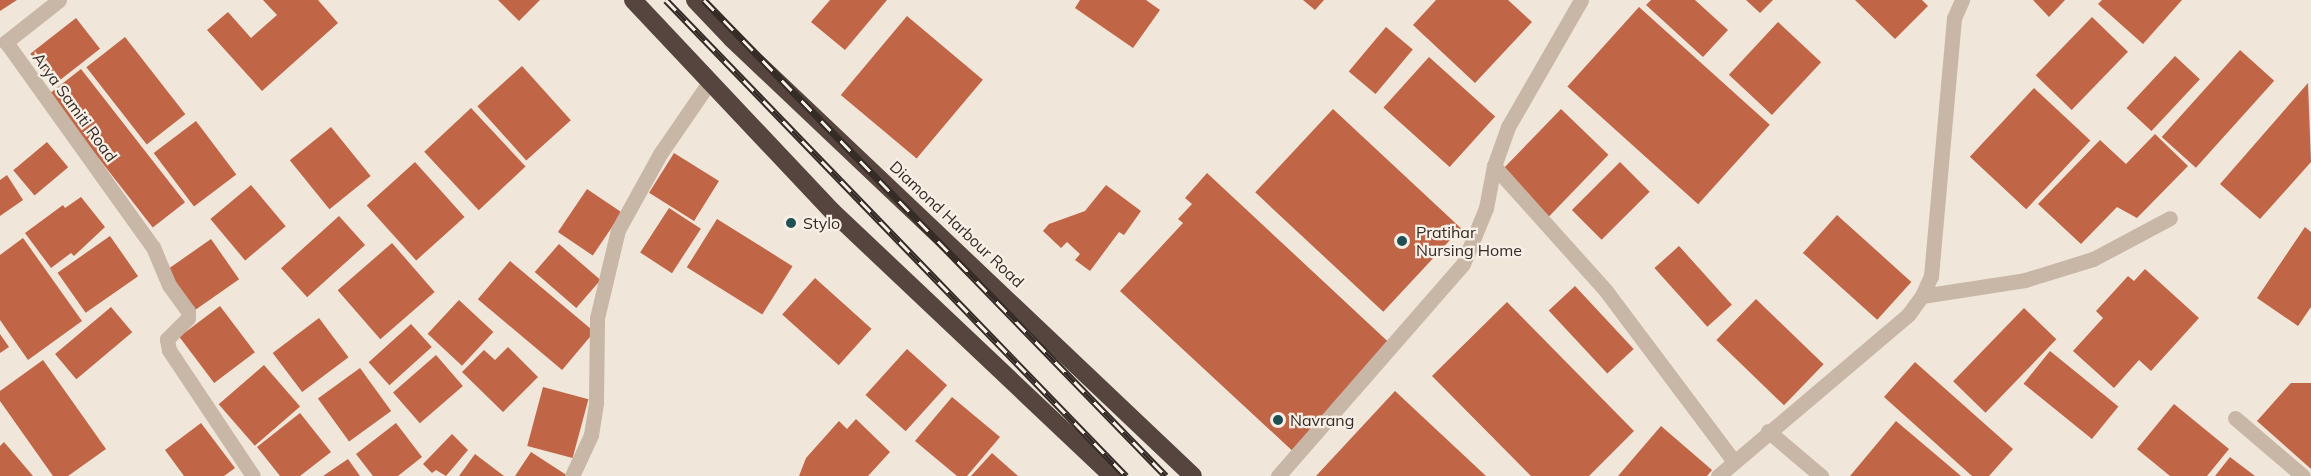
<!DOCTYPE html>
<html>
<head>
<meta charset="utf-8">
<style>
  body { margin:0 }
  #map { position:relative; width:2311px; height:476px; overflow:hidden; background:#f0e6da; font-family:Mulish,sans-serif }
  div>[style] { position:absolute }
  .building>* { inset:0; background:#c16547; transform-origin:0 0 }
  .minor>* { height:15px; margin:-7.5px; padding:0 7.5px; transform-origin:7.5px; border-radius:7.5px; background:#c8b6a6 }
  .highway>* { height:18px; margin:-9px; padding:0 9px; transform-origin:9px; border-radius:9px; background:#55453e }
  .rail>* { height:7px; margin-top:-3.5px; transform-origin:0; background:repeating-linear-gradient(90deg,#f8f0e6 0 14px,#342b27 0 28px); box-sizing:border-box; border-block:2px solid #342b27 }
  .dots>* { width:16px; height:16px; translate:-50% -50%; box-sizing:border-box; border:3px solid #f8f0e6; border-radius:50% }
  span { translate:-50% -50%; white-space:nowrap; text-align:center; line-height:1.15; -webkit-text-stroke:4.5px #f8f0e6; paint-order:stroke }
  .street-label { font-size:16px; color:#342b27 }
  .poi-label { font-size:16px; color:#342b27 }
  .left { translate:0 -50%; text-align:left }
</style>
</head>
<body>
<div id="map">
  <div class="building">
    <i style="clip-path:polygon(0 0,17px 0,0 11px)"></i>
    <i style="clip-path:polygon(263px 0,318px 0,338px 23px,262px 91px,207px 30px,228px 12px,251px 38px,277px 15px)"></i>
    <i style="clip-path:polygon(498px 0,540px 0,519px 21px)"></i>
    <i style="clip-path:polygon(830px 0,887px 0,845px 50px,811px 22px)"></i>
    <i style="clip-path:polygon(1080px 0,1146px 0,1160px 10px,1133px 48px,1075px 8px)"></i>
    <i style="clip-path:polygon(1303px 0,1324px 0,1315px 10px)"></i>
    <i style="clip-path:polygon(1436px 0,1508px 0,1532px 22px,1475px 83px,1413px 25px)"></i>
    <i style="clip-path:polygon(1651px 0,1695px 0,1728px 30px,1703px 57px,1646px 5px)"></i>
    <i style="clip-path:polygon(1746px 0,1773px 0,1760px 13px)"></i>
    <i style="clip-path:polygon(1855px 0,1922px 0,1928px 6px,1895px 39px)"></i>
    <i style="clip-path:polygon(2033px 0,2065px 0,2049px 17px)"></i>
    <i style="clip-path:polygon(2102px 0,2182px 0,2143px 44px,2098px 4px)"></i>
    <i style="left:1639px;top:7px;width:176px;height:107px;rotate:42deg"></i>
    <i style="left:907px;top:16px;width:99px;height:103px;rotate:40deg"></i>
    <i style="left:2092px;top:17px;width:50px;height:81px;rotate:44deg"></i>
    <i style="left:76px;top:18px;width:39px;height:58px;rotate:52deg"></i>
    <i style="left:1778px;top:22px;width:59px;height:72px;rotate:43deg"></i>
    <i style="left:1386px;top:27px;width:35px;height:58px;rotate:40deg"></i>
    <i style="left:125px;top:37px;width:98px;height:49px;rotate:52deg"></i>
    <i style="left:2240px;top:50px;width:46px;height:117px;rotate:42deg"></i>
    <i style="left:2175px;top:56px;width:34px;height:71px;rotate:43deg"></i>
    <i style="left:1429px;top:57px;width:89px;height:68px;rotate:42deg"></i>
    <i style="left:522px;top:66px;width:73px;height:60px;rotate:48deg"></i>
    <i style="left:81px;top:69px;width:169px;height:41px;rotate:52deg"></i>
    <i style="clip-path:polygon(2308px 83px,2311px 162px,2260px 219px,2220px 184px)"></i>
    <i style="left:2034px;top:88px;width:77px;height:94px;rotate:43deg"></i>
    <i style="left:471px;top:108px;width:80px;height:64px;rotate:47deg"></i>
    <i style="left:1333px;top:109px;width:175px;height:114px;rotate:43deg"></i>
    <i style="left:1561px;top:109px;width:66px;height:86px;rotate:44deg"></i>
    <i style="left:196px;top:121px;width:67px;height:53px;rotate:53deg"></i>
    <i style="left:331px;top:127px;width:63px;height:53px;rotate:51deg"></i>
    <i style="clip-path:polygon(2155px 134px,2188px 166px,2137px 218px,2117px 207px,2081px 244px,2038px 204px,2100px 140px,2126px 164px)"></i>
    <i style="left:47px;top:142px;width:33px;height:44px;rotate:50deg"></i>
    <i style="left:674px;top:153px;width:53px;height:47px;rotate:32deg"></i>
    <i style="left:415px;top:162px;width:74px;height:65px;rotate:48deg"></i>
    <i style="left:1620px;top:162px;width:42px;height:68px;rotate:45deg"></i>
    <i style="clip-path:polygon(1207px 173px,1397px 350px,1298px 456px,1120px 291px,1183px 223px,1178px 219px,1192px 204px,1185px 198px)"></i>
    <i style="clip-path:polygon(7px 175px,23px 200px,0 216px,0 180px)"></i>
    <i style="left:251px;top:185px;width:54px;height:53px;rotate:50deg"></i>
    <i style="clip-path:polygon(1106px 185px,1141px 211px,1124px 235px,1119px 232px,1090px 271px,1075px 260px,1080px 254px,1067px 242px,1061px 248px,1043px 231px,1049px 224px,1085px 211px)"></i>
    <i style="left:587px;top:189px;width:42px;height:52px;rotate:34deg"></i>
    <i style="clip-path:polygon(81px 197px,105px 227px,74px 256px,71px 253px,51px 268px,25px 233px,63px 205px,65px 208px)"></i>
    <i style="left:669px;top:208px;width:38px;height:53px;rotate:33deg"></i>
    <i style="left:1837px;top:215px;width:100px;height:51px;rotate:42deg"></i>
    <i style="left:339px;top:216px;width:39px;height:78px;rotate:48deg"></i>
    <i style="left:717px;top:219px;width:89px;height:57px;rotate:32deg"></i>
    <i style="clip-path:polygon(2305px 227px,2311px 232px,2311px 307px,2298px 326px,2257px 298px)"></i>
    <i style="left:110px;top:236px;width:49px;height:64px;rotate:55deg"></i>
    <i style="clip-path:polygon(23px 238px,82px 321px,28px 360px,0 320px,0 255px)"></i>
    <i style="left:211px;top:239px;width:49px;height:55px;rotate:55deg"></i>
    <i style="left:392px;top:243px;width:65px;height:72px;rotate:49deg"></i>
    <i style="left:559px;top:244px;width:55px;height:37px;rotate:41deg"></i>
    <i style="left:1679px;top:246px;width:79px;height:33px;rotate:48deg"></i>
    <i style="left:510px;top:261px;width:110px;height:50px;rotate:40deg"></i>
    <i style="clip-path:polygon(2145px 269px,2199px 318px,2151px 371px,2139px 360px,2114px 388px,2073px 351px,2103px 318px,2096px 311px,2128px 276px,2134px 281px)"></i>
    <i style="left:815px;top:278px;width:76px;height:49px;rotate:42deg"></i>
    <i style="left:1575px;top:286px;width:86px;height:36px;rotate:47deg"></i>
    <i style="left:1756px;top:299px;width:94px;height:57px;rotate:44deg"></i>
    <i style="left:459px;top:300px;width:47px;height:46px;rotate:43deg"></i>
    <i style="clip-path:polygon(1507px 302px,1634px 431px,1589px 476px,1531px 476px,1432px 376px)"></i>
    <i style="left:220px;top:306px;width:58px;height:51px;rotate:53deg"></i>
    <i style="left:111px;top:307px;width:33px;height:73px;rotate:50deg"></i>
    <i style="left:2024px;top:308px;width:45px;height:102px;rotate:44deg"></i>
    <i style="left:319px;top:318px;width:49px;height:58px;rotate:53deg"></i>
    <i style="left:411px;top:324px;width:31px;height:57px;rotate:48deg"></i>
    <i style="clip-path:polygon(0 334px,9px 347px,0 353px)"></i>
    <i style="clip-path:polygon(508px 347px,538px 377px,503px 412px,462px 372px,484px 350px,495px 360px)"></i>
    <i style="left:907px;top:349px;width:54px;height:62px;rotate:42deg"></i>
    <i style="left:2050px;top:351px;width:88px;height:42px;rotate:39deg"></i>
    <i style="left:436px;top:355px;width:41px;height:57px;rotate:49deg"></i>
    <i style="clip-path:polygon(43px 360px,106px 449px,68px 476px,53px 476px,0 401px,0 391px)"></i>
    <i style="clip-path:polygon(1915px 362px,2013px 449px,1989px 476px,1972px 476px,1884px 397px)"></i>
    <i style="left:264px;top:365px;width:55px;height:60px;rotate:49deg"></i>
    <i style="left:360px;top:368px;width:53px;height:52px;rotate:54deg"></i>
    <i style="clip-path:polygon(2291px 383px,2311px 383px,2311px 469px,2257px 421px)"></i>
    <i style="left:543px;top:387px;width:47px;height:61px;rotate:15deg"></i>
    <i style="clip-path:polygon(1395px 391px,1486px 476px,1316px 476px)"></i>
    <i style="clip-path:polygon(952px 397px,1000px 437px,967px 476px,957px 476px,915px 441px)"></i>
    <i style="clip-path:polygon(2174px 404px,2229px 449px,2207px 476px,2170px 476px,2137px 449px)"></i>
    <i style="clip-path:polygon(300px 413px,331px 452px,300px 476px,280px 476px,257px 447px)"></i>
    <i style="clip-path:polygon(856px 419px,890px 452px,868px 476px,799px 476px,806px 458px,839px 421px,847px 429px)"></i>
    <i style="clip-path:polygon(1896px 421px,1961px 476px,1850px 476px)"></i>
    <i style="clip-path:polygon(201px 423px,235px 468px,224px 476px,184px 476px,165px 450px)"></i>
    <i style="clip-path:polygon(396px 423px,422px 457px,398px 476px,373px 476px,356px 454px)"></i>
    <i style="clip-path:polygon(1661px 426px,1712px 470px,1707px 476px,1618px 476px)"></i>
    <i style="clip-path:polygon(452px 434px,468px 450px,446px 476px,436px 470px,432px 473px,423px 464px)"></i>
    <i style="clip-path:polygon(4px 442px,33px 476px,0 476px,0 446px)"></i>
    <i style="clip-path:polygon(531px 452px,568px 476px,515px 476px)"></i>
    <i style="clip-path:polygon(992px 453px,1018px 476px,971px 476px)"></i>
    <i style="clip-path:polygon(475px 454px,504px 476px,459px 476px)"></i>
    <i style="clip-path:polygon(2230px 457px,2255px 476px,2215px 476px)"></i>
    <i style="clip-path:polygon(348px 459px,360px 476px,323px 476px)"></i>
  </div>
  <div class="minor">
    <i style="left:59px;top:0;width:68px;rotate:141.6deg"></i>
    <i style="left:6px;top:42px;width:252px;rotate:54.4deg"></i>
    <i style="left:153px;top:247px;width:41px;rotate:67.2deg"></i>
    <i style="left:169px;top:285px;width:32px;rotate:54deg"></i>
    <i style="left:188px;top:311px;width:7px;rotate:90deg"></i>
    <i style="left:188px;top:318px;width:30px;rotate:135deg"></i>
    <i style="left:167px;top:339px;width:11px;rotate:80deg"></i>
    <i style="left:169px;top:350px;width:151px;rotate:56.3deg"></i>
    <i style="left:1581px;top:0;width:146px;rotate:119.9deg"></i>
    <i style="left:1508px;top:127px;width:41px;rotate:109.7deg"></i>
    <i style="left:1494px;top:166px;width:168px;rotate:48.1deg"></i>
    <i style="left:1606px;top:291px;width:211px;rotate:53.1deg"></i>
    <i style="left:1922px;top:296px;width:104px;rotate:-8.8deg"></i>
    <i style="left:2025px;top:280px;width:71px;rotate:-17.2deg"></i>
    <i style="left:2093px;top:259px;width:87px;rotate:-28deg"></i>
    <i style="left:2235px;top:418px;width:89px;rotate:40.5deg"></i>
    <i style="left:1768px;top:431px;width:70px;rotate:40.3deg"></i>
    <i style="left:572px;top:476px;width:45px;rotate:-65.1deg"></i>
    <i style="left:591px;top:435px;width:33px;rotate:-81deg"></i>
    <i style="left:596px;top:402px;width:84px;rotate:-89.3deg"></i>
    <i style="left:597px;top:318px;width:90px;rotate:-76.6deg"></i>
    <i style="left:618px;top:230px;width:87px;rotate:-61.1deg"></i>
    <i style="left:660px;top:154px;width:88px;rotate:-55.6deg"></i>
    <i style="left:1278px;top:476px;width:281px;rotate:-48.9deg"></i>
    <i style="left:1463px;top:264px;width:61px;rotate:-67.7deg"></i>
    <i style="left:1486px;top:208px;width:43px;rotate:-79.2deg"></i>
    <i style="left:1718px;top:476px;width:249px;rotate:-40.3deg"></i>
    <i style="left:1908px;top:315px;width:24px;rotate:-54deg"></i>
    <i style="left:1922px;top:296px;width:22px;rotate:-66deg"></i>
    <i style="left:1931px;top:276px;width:259px;rotate:-84.9deg"></i>
    <i style="left:1954px;top:18px;width:20px;rotate:-66deg"></i>
  </div>
  <div class="highway">
    <i style="left:633px;top:0;width:291px;rotate:46.7deg"></i>
    <i style="left:833px;top:212px;width:384px;rotate:43.4deg"></i>
    <i style="left:695px;top:0;width:54px;rotate:46.5deg"></i>
    <i style="left:732px;top:39px;width:635px;rotate:43.47deg"></i>
  </div>
  <div class="rail">
    <i style="left:666px;top:0;width:662px;rotate:45.98deg"></i>
    <i style="left:704px;top:0;width:663px;rotate:45.86deg"></i>
  </div>
  <div class="dots">
    <i style="left:791px;top:223px;background:#1e5054"></i>
    <i style="left:1402px;top:241px;background:#1e5054"></i>
    <i style="left:1278px;top:420px;background:#1e5054"></i>
  </div>
  <div class="street-label">
    <span style="left:75px;top:107px;rotate:54deg">Arya Samiti Road</span>
    <span style="left:957px;top:224px;rotate:43deg">Diamond Harbour Road</span>
  </div>
  <div class="poi-label">
    <span class="left" style="left:803px;top:223px">Stylo</span>
    <span class="left" style="left:1416px;top:241px">Pratihar<br>Nursing Home</span>
    <span class="left" style="left:1290px;top:420px">Navrang</span>
  </div>
</div>
</body>
</html>
